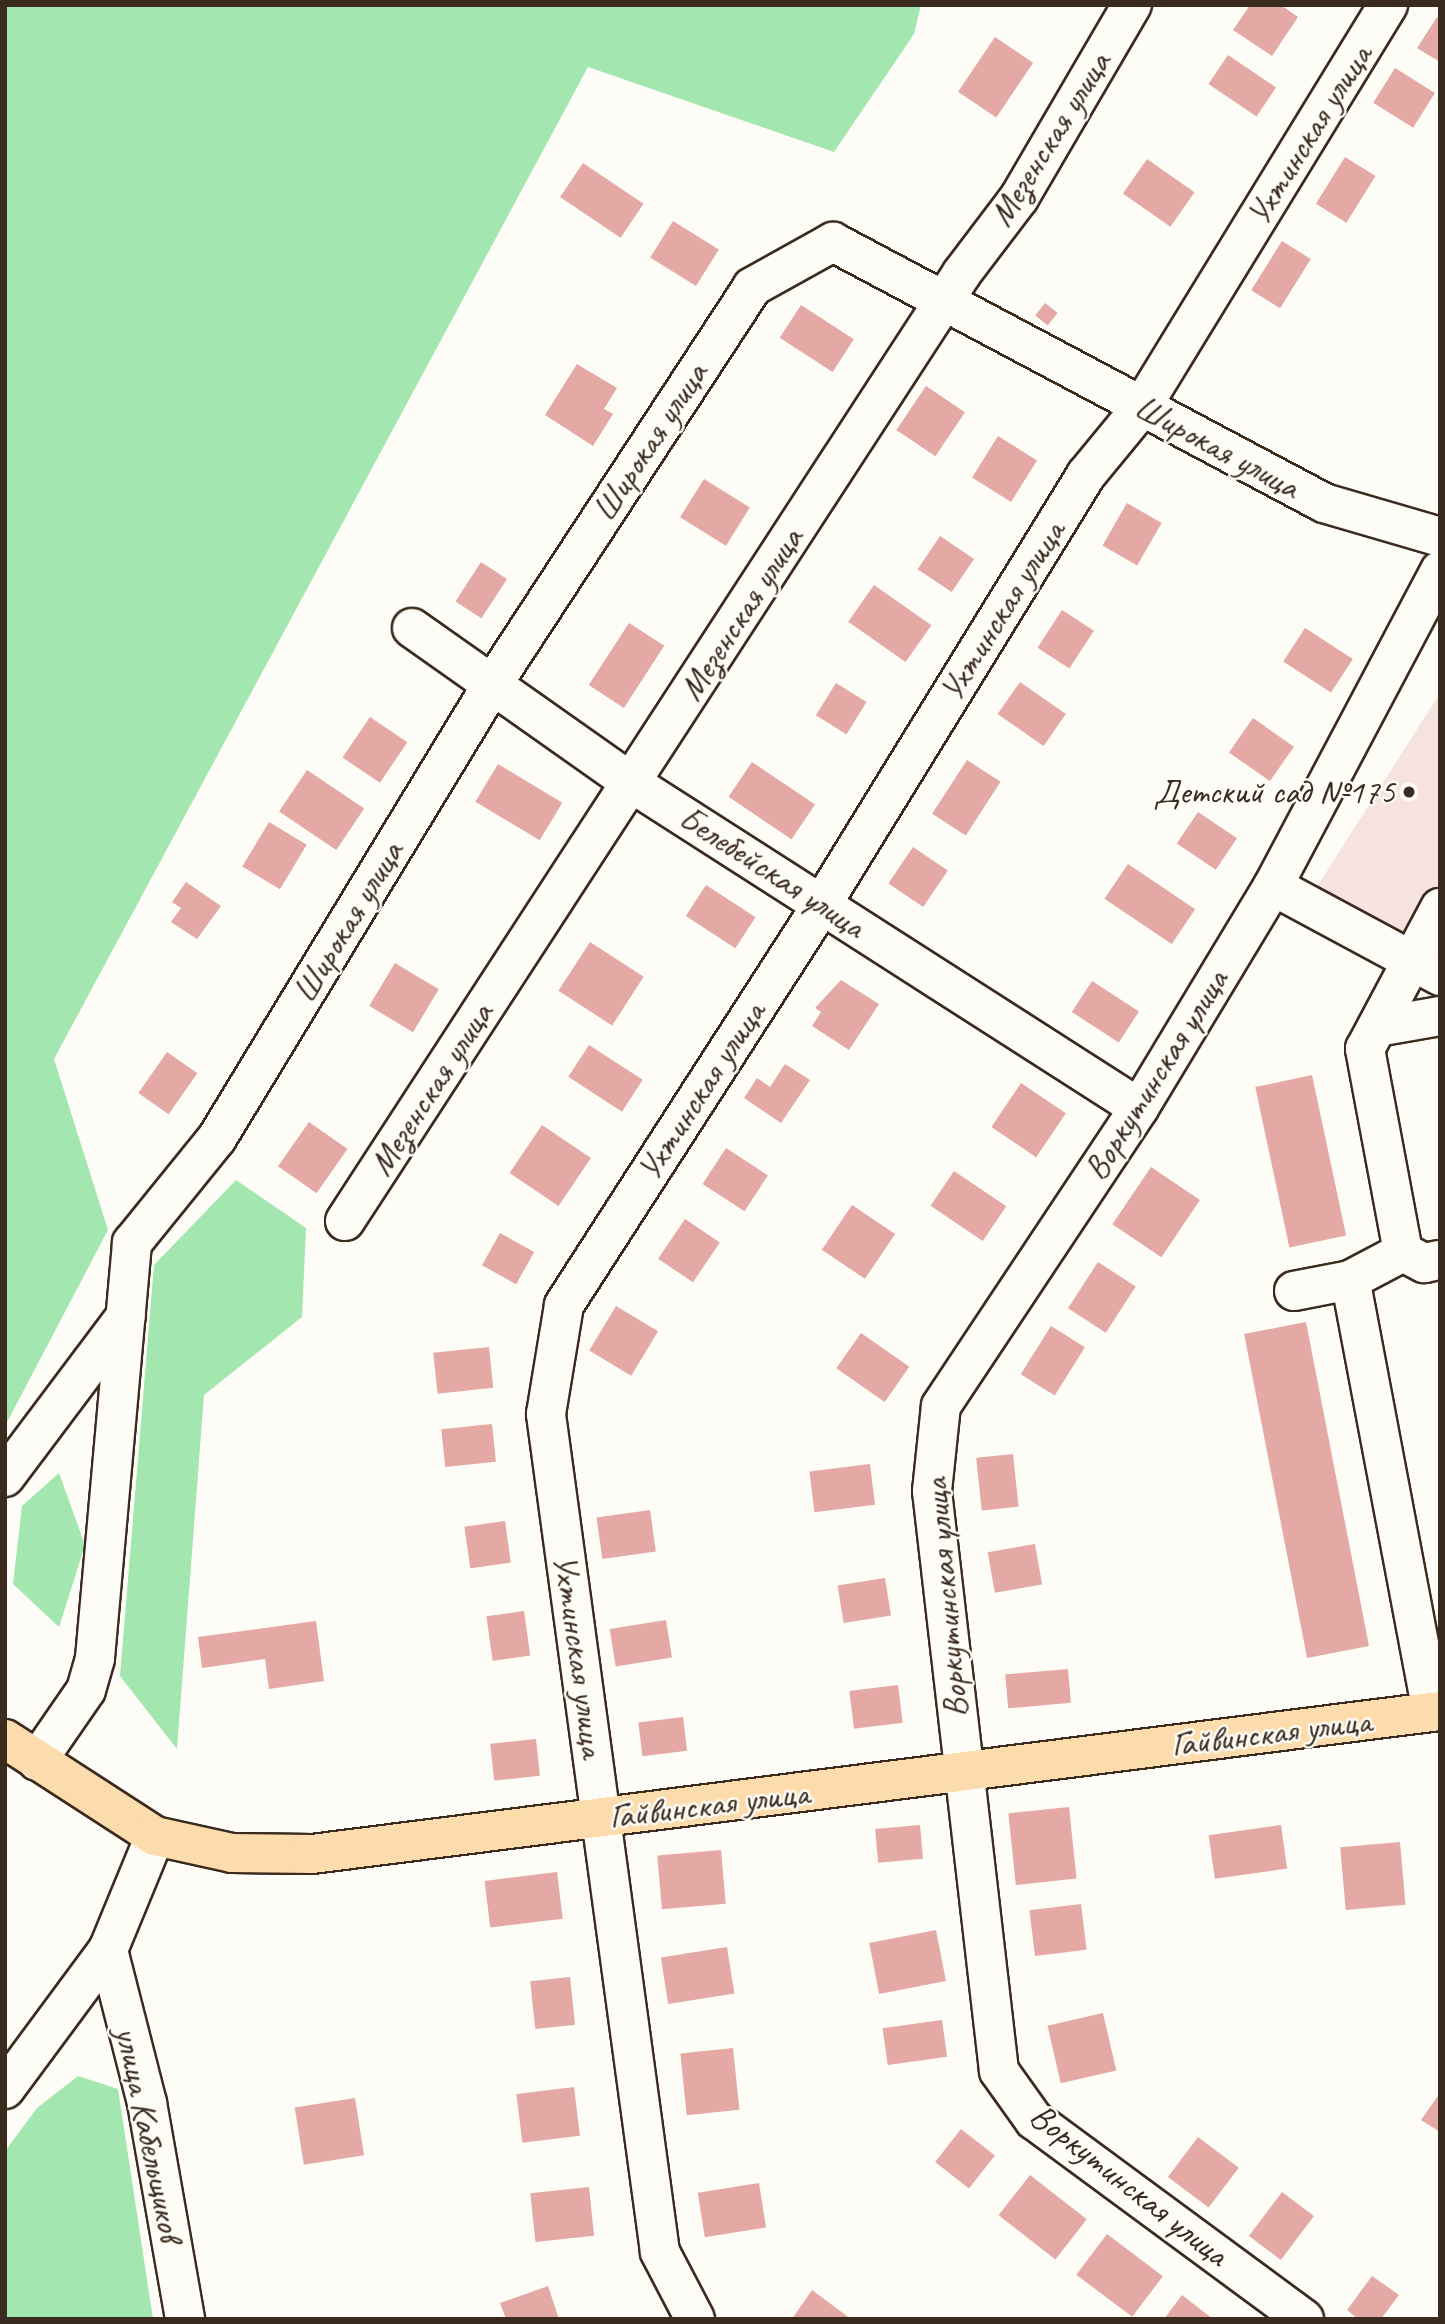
<!DOCTYPE html>
<html>
<head>
<meta charset="utf-8">
<style>
  body { margin:0 }
  #map { position:relative; width:1445px; height:2324px; overflow:hidden; background:#fdfcf7; font-family:Caveat,sans-serif }
  div>[style] { position:absolute }
  .built>* { inset:0; background:#f6e3de }
  .green>* { inset:0; background:#a4e6af }
  .building>* { inset:0; background:#e4a9a4; transform-origin:0 0 }
  .roads { filter:drop-shadow(2px 0 #3b2a1e) drop-shadow(-2px 0 #3b2a1e) drop-shadow(0 2px #3b2a1e) drop-shadow(0 -2px #3b2a1e) }
  .minor>* { height:38px; margin:-19px; padding:0 19px; transform-origin:19px; border-radius:19px; background:#fdfcf7 }
  .major>* { height:38px; margin:-19px; padding:0 19px; transform-origin:19px; border-radius:19px; background:#fcdcac }
  .dots>* { width:19px; height:19px; translate:-50% -50%; box-sizing:border-box; border:4px solid #fdfcf7; border-radius:50% }
  span { translate:-50% -50%; white-space:nowrap; text-align:center; line-height:1.15; -webkit-text-stroke:5px #fdfcf7; paint-order:stroke }
  .street-label { font-size:35px; color:#3b2a1e }
  .poi-label { font-size:35px; color:#3b2a1e }
  .right { translate:-100% -50%; text-align:right }
  .frame { position:absolute; inset:0; border:7px solid #3b2a1e; pointer-events:none }
</style>
</head>
<body>
<div id="map">
  <div class="built">
    <i style="clip-path:polygon(1440px 693px,1440px 958px,1315px 890px)"></i>
  </div>
  <div class="green">
    <i style="clip-path:polygon(5px 5px,921px 5px,914px 34px,834px 152px,588px 67px,54px 1059px,108px 1230px,5px 1426px)"></i>
    <i style="clip-path:polygon(236px 1180px,306px 1228px,302px 1317px,204px 1395px,177px 1749px,120px 1676px,154px 1265px)"></i>
    <i style="clip-path:polygon(59px 1473px,85px 1545px,59px 1627px,13px 1584px,22px 1506px)"></i>
    <i style="clip-path:polygon(78px 2076px,118px 2089px,153px 2319px,5px 2319px,5px 2151px,37px 2108px)"></i>
  </div>
  <div class="building">
    <i style="clip-path:polygon(1250px 5px,1281px 5px,1298px 17px,1272px 56px,1233px 30px)"></i>
    <i style="clip-path:polygon(1437px 17px,1440px 19px,1440px 62px,1417px 48px)"></i>
    <i style="left:995px;top:37px;width:46px;height:66px;rotate:34deg"></i>
    <i style="left:1228px;top:55px;width:58px;height:35px;rotate:34deg"></i>
    <i style="left:1395px;top:68px;width:47px;height:41px;rotate:32deg"></i>
    <i style="left:1345px;top:157px;width:36px;height:55px;rotate:32deg"></i>
    <i style="left:1147px;top:159px;width:58px;height:42px;rotate:35deg"></i>
    <i style="left:583px;top:163px;width:73px;height:41px;rotate:34deg"></i>
    <i style="left:673px;top:221px;width:54px;height:43px;rotate:32deg"></i>
    <i style="left:1282px;top:241px;width:34px;height:58px;rotate:32deg"></i>
    <i style="left:1045px;top:303px;width:16px;height:16px;rotate:38deg"></i>
    <i style="left:801px;top:305px;width:63px;height:39px;rotate:33deg"></i>
    <i style="clip-path:polygon(577px 364px,617px 388px,604px 409px,613px 414px,593px 446px,545px 415px)"></i>
    <i style="left:926px;top:386px;width:47px;height:53px;rotate:34deg"></i>
    <i style="left:998px;top:436px;width:46px;height:49px;rotate:32deg"></i>
    <i style="left:704px;top:479px;width:54px;height:45px;rotate:32deg"></i>
    <i style="left:1127px;top:503px;width:40px;height:49px;rotate:30deg"></i>
    <i style="left:940px;top:536px;width:41px;height:40px;rotate:34deg"></i>
    <i style="left:481px;top:562px;width:31px;height:47px;rotate:33deg"></i>
    <i style="left:874px;top:585px;width:70px;height:45px;rotate:35deg"></i>
    <i style="left:1062px;top:610px;width:38px;height:45px;rotate:33deg"></i>
    <i style="left:629px;top:623px;width:42px;height:74px;rotate:33deg"></i>
    <i style="left:1305px;top:628px;width:57px;height:40px;rotate:33deg"></i>
    <i style="left:1020px;top:682px;width:56px;height:39px;rotate:35deg"></i>
    <i style="left:836px;top:683px;width:36px;height:38px;rotate:32deg"></i>
    <i style="left:370px;top:717px;width:45px;height:49px;rotate:34deg"></i>
    <i style="left:1253px;top:718px;width:50px;height:42px;rotate:35deg"></i>
    <i style="left:967px;top:760px;width:40px;height:64px;rotate:33deg"></i>
    <i style="left:752px;top:762px;width:76px;height:42px;rotate:34deg"></i>
    <i style="left:498px;top:764px;width:75px;height:44px;rotate:31deg"></i>
    <i style="left:307px;top:770px;width:69px;height:50px;rotate:34deg"></i>
    <i style="left:1198px;top:812px;width:47px;height:38px;rotate:34deg"></i>
    <i style="left:269px;top:822px;width:44px;height:52px;rotate:31deg"></i>
    <i style="left:913px;top:847px;width:42px;height:44px;rotate:34deg"></i>
    <i style="left:1128px;top:864px;width:81px;height:42px;rotate:34deg"></i>
    <i style="clip-path:polygon(186px 882px,221px 906px,197px 939px,171px 922px,181px 908px,172px 902px)"></i>
    <i style="left:706px;top:885px;width:59px;height:37px;rotate:33deg"></i>
    <i style="left:590px;top:942px;width:64px;height:58px;rotate:33deg"></i>
    <i style="left:395px;top:963px;width:51px;height:50px;rotate:31deg"></i>
    <i style="clip-path:polygon(841px 980px,879px 1004px,849px 1050px,812px 1026px,821px 1012px,815px 1008px)"></i>
    <i style="left:1092px;top:981px;width:56px;height:37px;rotate:33deg"></i>
    <i style="left:589px;top:1045px;width:64px;height:38px;rotate:33deg"></i>
    <i style="left:167px;top:1052px;width:37px;height:50px;rotate:35deg"></i>
    <i style="clip-path:polygon(785px 1064px,810px 1080px,781px 1123px,744px 1098px,757px 1078px,770px 1087px)"></i>
    <i style="left:1312px;top:1075px;width:164px;height:58px;rotate:78deg"></i>
    <i style="left:1021px;top:1083px;width:54px;height:53px;rotate:34deg"></i>
    <i style="left:309px;top:1122px;width:47px;height:54px;rotate:35deg"></i>
    <i style="left:542px;top:1125px;width:59px;height:58px;rotate:34deg"></i>
    <i style="left:726px;top:1148px;width:50px;height:43px;rotate:33deg"></i>
    <i style="left:1151px;top:1167px;width:59px;height:69px;rotate:34deg"></i>
    <i style="left:954px;top:1171px;width:63px;height:42px;rotate:34deg"></i>
    <i style="left:852px;top:1205px;width:52px;height:54px;rotate:34deg"></i>
    <i style="left:685px;top:1219px;width:42px;height:48px;rotate:34deg"></i>
    <i style="left:500px;top:1233px;width:39px;height:37px;rotate:29deg"></i>
    <i style="left:1098px;top:1262px;width:45px;height:55px;rotate:33deg"></i>
    <i style="left:616px;top:1306px;width:49px;height:52px;rotate:31deg"></i>
    <i style="left:1306px;top:1322px;width:330px;height:63px;rotate:79deg"></i>
    <i style="left:1051px;top:1326px;width:40px;height:57px;rotate:32deg"></i>
    <i style="left:861px;top:1333px;width:59px;height:43px;rotate:35deg"></i>
    <i style="left:489px;top:1347px;width:41px;height:56px;rotate:84deg"></i>
    <i style="left:492px;top:1424px;width:38px;height:51px;rotate:84deg"></i>
    <i style="left:1013px;top:1454px;width:53px;height:37px;rotate:84deg"></i>
    <i style="left:870px;top:1464px;width:41px;height:61px;rotate:83deg"></i>
    <i style="left:650px;top:1510px;width:42px;height:54px;rotate:82deg"></i>
    <i style="left:505px;top:1521px;width:42px;height:41px;rotate:82deg"></i>
    <i style="left:1035px;top:1544px;width:41px;height:48px;rotate:80deg"></i>
    <i style="left:885px;top:1578px;width:38px;height:48px;rotate:81deg"></i>
    <i style="left:524px;top:1611px;width:45px;height:38px;rotate:82deg"></i>
    <i style="left:666px;top:1620px;width:38px;height:57px;rotate:81deg"></i>
    <i style="clip-path:polygon(316px 1621px,324px 1681px,269px 1689px,265px 1659px,202px 1668px,198px 1637px)"></i>
    <i style="left:1068px;top:1669px;width:34px;height:63px;rotate:85deg"></i>
    <i style="left:898px;top:1685px;width:38px;height:49px;rotate:83deg"></i>
    <i style="left:683px;top:1717px;width:34px;height:45px;rotate:83deg"></i>
    <i style="left:536px;top:1739px;width:37px;height:46px;rotate:84deg"></i>
    <i style="left:1069px;top:1807px;width:72px;height:61px;rotate:84deg"></i>
    <i style="left:920px;top:1825px;width:34px;height:45px;rotate:85deg"></i>
    <i style="left:1281px;top:1825px;width:44px;height:73px;rotate:82deg"></i>
    <i style="left:1400px;top:1842px;width:63px;height:60px;rotate:85deg"></i>
    <i style="left:721px;top:1850px;width:54px;height:64px;rotate:85deg"></i>
    <i style="left:557px;top:1872px;width:47px;height:73px;rotate:83deg"></i>
    <i style="left:1081px;top:1904px;width:46px;height:52px;rotate:83deg"></i>
    <i style="left:936px;top:1930px;width:52px;height:68px;rotate:79deg"></i>
    <i style="left:727px;top:1947px;width:47px;height:67px;rotate:81deg"></i>
    <i style="left:570px;top:1977px;width:48px;height:40px;rotate:84deg"></i>
    <i style="left:1103px;top:2013px;width:59px;height:57px;rotate:77deg"></i>
    <i style="left:942px;top:2020px;width:37px;height:60px;rotate:82deg"></i>
    <i style="left:733px;top:2048px;width:62px;height:53px;rotate:84deg"></i>
    <i style="left:574px;top:2087px;width:49px;height:58px;rotate:83deg"></i>
    <i style="clip-path:polygon(1440px 2093px,1440px 2132px,1421px 2120px)"></i>
    <i style="left:355px;top:2098px;width:58px;height:61px;rotate:81deg"></i>
    <i style="left:961px;top:2129px;width:43px;height:42px;rotate:38deg"></i>
    <i style="left:1198px;top:2137px;width:51px;height:50px;rotate:37deg"></i>
    <i style="left:1030px;top:2175px;width:72px;height:51px;rotate:38deg"></i>
    <i style="left:759px;top:2183px;width:45px;height:62px;rotate:81deg"></i>
    <i style="left:589px;top:2187px;width:49px;height:59px;rotate:84deg"></i>
    <i style="left:1282px;top:2192px;width:40px;height:55px;rotate:37deg"></i>
    <i style="left:1107px;top:2234px;width:70px;height:51px;rotate:37deg"></i>
    <i style="clip-path:polygon(1372px 2276px,1399px 2295px,1381px 2319px,1358px 2319px,1347px 2310px)"></i>
    <i style="clip-path:polygon(548px 2286px,559px 2319px,506px 2319px,500px 2303px)"></i>
    <i style="clip-path:polygon(812px 2290px,851px 2319px,792px 2319px)"></i>
    <i style="clip-path:polygon(1182px 2295px,1213px 2319px,1164px 2319px)"></i>
  </div>
  <div class="roads">
    <div class="minor">
      <i style="left:412px;top:628px;width:267px;rotate:35.2deg"></i>
      <i style="left:630px;top:782px;width:604px;rotate:32.64deg"></i>
      <i style="left:1273px;top:886px;width:190px;rotate:28.3deg"></i>
      <i style="left:1377px;top:1027px;width:64px;rotate:-9.9deg"></i>
      <i style="left:345px;top:1221px;width:1131px;rotate:-56.94deg"></i>
      <i style="left:962px;top:273px;width:94px;rotate:-52.8deg"></i>
      <i style="left:1019px;top:198px;width:224px;rotate:-59.7deg"></i>
      <i style="left:1403px;top:1252px;width:24px;rotate:28deg"></i>
      <i style="left:1424px;top:1263px;width:16px;rotate:-11deg"></i>
      <i style="left:1294px;top:1291px;width:57px;rotate:-11.1deg"></i>
      <i style="left:5px;top:1477px;width:201px;rotate:-53.1deg"></i>
      <i style="left:1432px;top:1712px;width:440px;rotate:-100.7deg"></i>
      <i style="left:1350px;top:1280px;width:60px;rotate:-27.8deg"></i>
      <i style="left:1403px;top:1252px;width:207px;rotate:-100.6deg"></i>
      <i style="left:1365px;top:1049px;width:160px;rotate:-62deg"></i>
      <i style="left:37px;top:1761px;width:86px;rotate:-55.4deg"></i>
      <i style="left:86px;top:1690px;width:33px;rotate:-74deg"></i>
      <i style="left:95px;top:1658px;width:417px;rotate:-84.9deg"></i>
      <i style="left:132px;top:1243px;width:135px;rotate:-51deg"></i>
      <i style="left:217px;top:1138px;width:530px;rotate:-58.74deg"></i>
      <i style="left:492px;top:685px;width:475px;rotate:-56.8deg"></i>
      <i style="left:752px;top:287px;width:93px;rotate:-29.1deg"></i>
      <i style="left:833px;top:242px;width:556px;rotate:27.99deg"></i>
      <i style="left:1324px;top:503px;width:121px;rotate:16.3deg"></i>
      <i style="left:108px;top:1950px;width:158px;rotate:75.7deg"></i>
      <i style="left:147px;top:2103px;width:219px;rotate:80deg"></i>
      <i style="left:5px;top:2089px;width:173px;rotate:-53.5deg"></i>
      <i style="left:108px;top:1950px;width:123px;rotate:-67.6deg"></i>
      <i style="left:695px;top:2319px;width:76px;rotate:-117.6deg"></i>
      <i style="left:660px;top:2252px;width:846px;rotate:-97.75deg"></i>
      <i style="left:546px;top:1414px;width:110px;rotate:-80.6deg"></i>
      <i style="left:564px;top:1305px;width:477px;rotate:-57.2deg"></i>
      <i style="left:822px;top:904px;width:504px;rotate:-58.39deg"></i>
      <i style="left:1086px;top:475px;width:87px;rotate:-50.6deg"></i>
      <i style="left:1141px;top:408px;width:473px;rotate:-58.5deg"></i>
      <i style="left:1304px;top:2319px;width:335px;rotate:-143.6deg"></i>
      <i style="left:1034px;top:2120px;width:60px;rotate:-125.5deg"></i>
      <i style="left:999px;top:2071px;width:584px;rotate:-96.59deg"></i>
      <i style="left:932px;top:1491px;width:85px;rotate:-84deg"></i>
      <i style="left:941px;top:1406px;width:358px;rotate:-56.4deg"></i>
      <i style="left:1139px;top:1108px;width:259px;rotate:-58.9deg"></i>
      <i style="left:1273px;top:886px;width:357px;rotate:-62.1deg"></i>
    </div>
    <div class="major">
      <i style="left:5px;top:1739px;width:179px;rotate:32.9deg"></i>
      <i style="left:155px;top:1836px;width:79px;rotate:12.4deg"></i>
      <i style="left:232px;top:1853px;width:80px;rotate:0.7deg"></i>
      <i style="left:312px;top:1854px;width:1137px;rotate:-7.23deg"></i>
    </div>
  </div>
  <div class="dots">
    <i style="left:1409px;top:792px;background:#3b2a1e"></i>
  </div>
  <div class="street-label">
    <span style="left:1309px;top:135px;rotate:-58deg">Ухтинская улица</span>
    <span style="left:1050px;top:139px;rotate:-58deg">Мезенская улица</span>
    <span style="left:650px;top:442px;rotate:-57deg">Широкая улица</span>
    <span style="left:1217px;top:447px;rotate:28deg">Широкая улица</span>
    <span style="left:1002px;top:611px;rotate:-58deg">Ухтинская улица</span>
    <span style="left:741px;top:614px;rotate:-57deg">Мезенская улица</span>
    <span style="left:772px;top:872px;rotate:33deg">Белебейская улица</span>
    <span style="left:348px;top:922px;rotate:-59deg">Широкая улица</span>
    <span style="left:1156px;top:1075px;rotate:-58deg">Воркутинская улица</span>
    <span style="left:431px;top:1089px;rotate:-57deg">Мезенская улица</span>
    <span style="left:701px;top:1091px;rotate:-57deg">Ухтинская улица</span>
    <span style="left:946px;top:1598px;rotate:-95deg">Воркутинская улица</span>
    <span style="left:579px;top:1656px;rotate:82deg">Ухтинская улица</span>
    <span style="left:1271px;top:1733px;rotate:-7deg">Гайвинская улица</span>
    <span style="left:709px;top:1805px;rotate:-7deg">Гайвинская улица</span>
    <span style="left:149px;top:2134px;rotate:78deg">улица Кабельщиков</span>
    <span style="left:1129px;top:2185px;rotate:38deg">Воркутинская улица</span>
  </div>
  <div class="poi-label">
    <span class="right" style="left:1395px;top:792px">Детский сад №175</span>
  </div>
  <div class="frame"></div>
</div>
</body>
</html>
